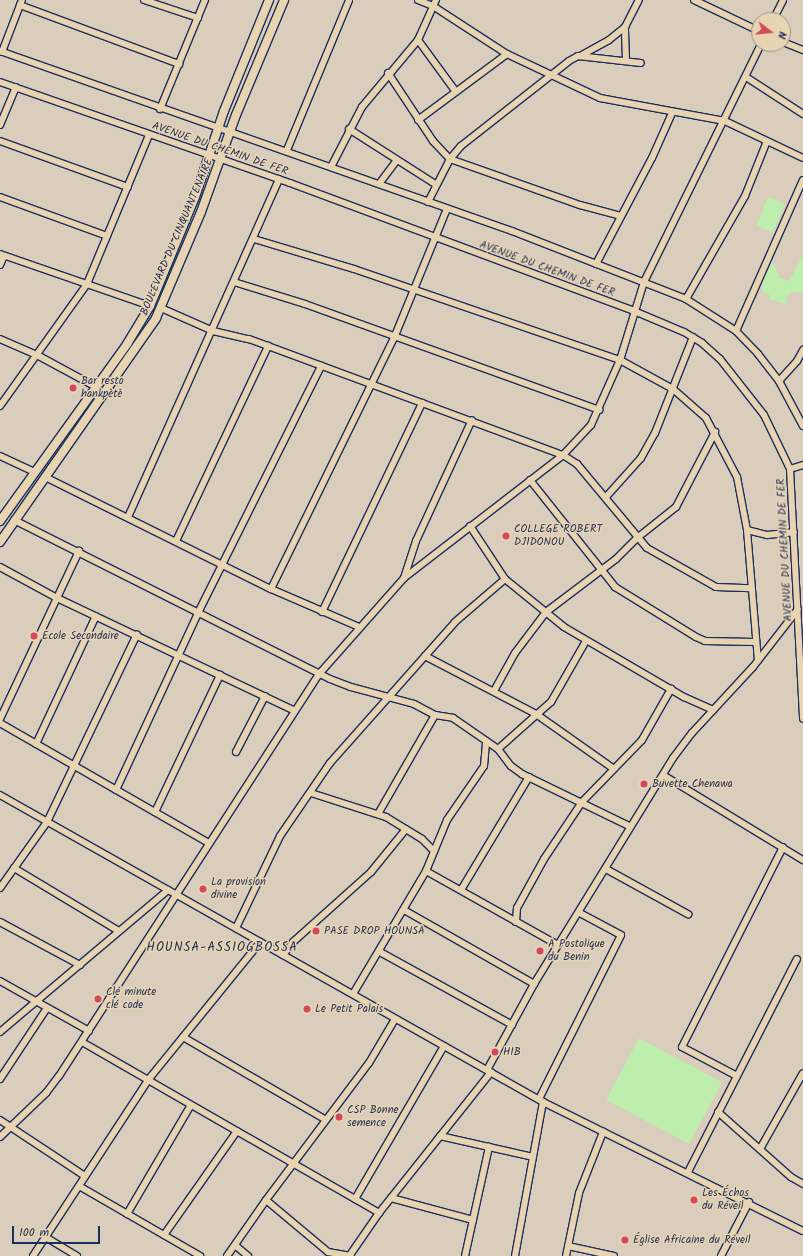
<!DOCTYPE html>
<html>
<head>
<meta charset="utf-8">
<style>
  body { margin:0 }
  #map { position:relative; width:803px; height:1256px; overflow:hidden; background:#dacdbb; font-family:Kalam,sans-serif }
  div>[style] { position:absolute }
  .green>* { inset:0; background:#bdeead; transform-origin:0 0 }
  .roads { filter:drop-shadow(1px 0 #1b2f5e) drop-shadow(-1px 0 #1b2f5e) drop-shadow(0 1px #1b2f5e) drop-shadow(0 -1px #1b2f5e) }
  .minor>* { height:6px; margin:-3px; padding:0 3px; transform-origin:3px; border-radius:3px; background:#e9d4b2 }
  .major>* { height:8px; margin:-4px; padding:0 4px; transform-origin:4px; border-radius:4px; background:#e9d4b2 }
  .dots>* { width:11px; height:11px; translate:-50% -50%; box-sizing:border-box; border:2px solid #e9d4b2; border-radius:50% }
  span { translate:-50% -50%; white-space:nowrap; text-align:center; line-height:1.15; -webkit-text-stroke:3px #e9d4b2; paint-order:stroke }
  .street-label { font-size:11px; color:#1b2f5e }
  .poi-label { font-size:11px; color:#1b2f5e }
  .left { translate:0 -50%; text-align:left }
  .quarter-label { font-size:13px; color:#1b2f5e; letter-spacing:1px }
  .north { position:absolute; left:751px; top:12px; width:40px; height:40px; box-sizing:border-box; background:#e9d4b2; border:1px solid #979290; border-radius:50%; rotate:106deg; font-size:11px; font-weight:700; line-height:16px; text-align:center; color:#1b2f5e }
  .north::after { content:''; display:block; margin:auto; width:14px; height:18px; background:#d1495b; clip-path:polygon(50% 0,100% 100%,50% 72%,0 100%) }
  .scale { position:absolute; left:12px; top:1226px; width:88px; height:18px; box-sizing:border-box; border:2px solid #1b2f5e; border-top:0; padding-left:5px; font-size:12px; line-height:14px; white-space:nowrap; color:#1b2f5e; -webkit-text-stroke:3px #e9d4b2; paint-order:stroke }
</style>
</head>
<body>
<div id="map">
  <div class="green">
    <i style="left:768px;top:197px;width:18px;height:31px;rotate:22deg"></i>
    <i style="clip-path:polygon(803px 255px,803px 293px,792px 292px,786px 298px,787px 304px,769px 299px,771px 296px,762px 291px,763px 279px,772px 261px,780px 278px,789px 281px)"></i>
    <i style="left:639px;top:1038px;width:94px;height:70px;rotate:28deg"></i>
  </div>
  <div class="roads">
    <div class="minor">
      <i style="left:144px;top:0;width:57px;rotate:18.4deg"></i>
      <i style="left:418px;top:0;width:16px;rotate:22deg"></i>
      <i style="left:433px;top:6px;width:88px;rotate:33deg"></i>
      <i style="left:507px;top:54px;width:103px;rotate:25.3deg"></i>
      <i style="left:600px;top:98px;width:127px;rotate:10.4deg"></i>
      <i style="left:725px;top:121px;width:86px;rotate:25.4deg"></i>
      <i style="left:694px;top:0;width:72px;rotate:25.5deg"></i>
      <i style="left:20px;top:5px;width:170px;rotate:20.4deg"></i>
      <i style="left:773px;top:20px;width:22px;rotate:-63deg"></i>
      <i style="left:418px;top:40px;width:64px;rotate:53.8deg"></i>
      <i style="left:783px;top:42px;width:22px;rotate:22deg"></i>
      <i style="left:0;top:51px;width:543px;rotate:19.37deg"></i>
      <i style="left:512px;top:231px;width:187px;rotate:21.3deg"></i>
      <i style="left:686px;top:299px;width:59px;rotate:32.6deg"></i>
      <i style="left:736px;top:331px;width:32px;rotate:46deg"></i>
      <i style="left:758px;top:354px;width:34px;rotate:52deg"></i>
      <i style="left:779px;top:381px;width:51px;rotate:61.9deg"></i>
      <i style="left:2px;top:52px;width:56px;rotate:-69deg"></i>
      <i style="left:580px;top:56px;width:33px;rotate:-29deg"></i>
      <i style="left:609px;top:40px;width:21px;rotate:-39deg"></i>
      <i style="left:626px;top:60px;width:33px;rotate:-92deg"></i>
      <i style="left:625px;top:27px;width:30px;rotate:-63deg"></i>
      <i style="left:388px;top:73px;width:82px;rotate:56.5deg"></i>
      <i style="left:433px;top:141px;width:25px;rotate:47deg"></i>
      <i style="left:450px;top:159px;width:138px;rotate:19.5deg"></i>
      <i style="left:580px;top:205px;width:42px;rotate:15deg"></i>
      <i style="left:746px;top:77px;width:68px;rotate:33deg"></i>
      <i style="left:0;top:82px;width:307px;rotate:19.2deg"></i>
      <i style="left:290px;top:183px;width:367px;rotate:20.4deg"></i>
      <i style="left:634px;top:311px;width:54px;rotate:22.8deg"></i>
      <i style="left:684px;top:332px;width:21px;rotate:31deg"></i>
      <i style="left:702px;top:343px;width:24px;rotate:42deg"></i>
      <i style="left:720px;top:359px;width:71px;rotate:51.8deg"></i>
      <i style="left:764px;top:415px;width:60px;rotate:64.3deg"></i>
      <i style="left:790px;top:469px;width:250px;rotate:87deg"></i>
      <i style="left:160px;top:109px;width:118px;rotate:-67.6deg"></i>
      <i style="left:418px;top:120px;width:111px;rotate:-36.6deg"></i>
      <i style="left:0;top:125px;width:41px;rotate:-67.2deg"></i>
      <i style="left:349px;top:129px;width:102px;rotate:32.6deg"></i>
      <i style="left:0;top:141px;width:136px;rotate:19.8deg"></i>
      <i style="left:287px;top:150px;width:162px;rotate:-67.5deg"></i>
      <i style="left:331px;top:167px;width:68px;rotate:-62.7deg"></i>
      <i style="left:362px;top:107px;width:87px;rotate:-50.1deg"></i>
      <i style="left:418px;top:40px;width:44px;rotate:-65.8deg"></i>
      <i style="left:379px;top:184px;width:30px;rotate:-53deg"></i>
      <i style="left:0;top:197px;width:114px;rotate:20deg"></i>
      <i style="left:428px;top:202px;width:48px;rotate:-62.9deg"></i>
      <i style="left:450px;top:159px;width:17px;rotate:-50deg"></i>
      <i style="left:461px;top:146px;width:137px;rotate:-38.2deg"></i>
      <i style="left:569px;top:61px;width:10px;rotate:-29deg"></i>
      <i style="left:578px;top:56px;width:63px;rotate:6.3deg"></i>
      <i style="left:254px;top:239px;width:104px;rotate:16.7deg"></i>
      <i style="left:354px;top:269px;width:281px;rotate:18.9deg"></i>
      <i style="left:620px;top:360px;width:60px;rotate:28.7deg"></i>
      <i style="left:673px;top:389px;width:44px;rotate:41.3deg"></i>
      <i style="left:706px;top:418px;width:67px;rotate:62.3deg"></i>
      <i style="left:737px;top:477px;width:54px;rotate:79.3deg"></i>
      <i style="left:747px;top:530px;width:21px;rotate:14deg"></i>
      <i style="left:767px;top:535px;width:27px;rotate:-6deg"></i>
      <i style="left:0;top:254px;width:159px;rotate:19.1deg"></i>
      <i style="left:596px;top:264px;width:120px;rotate:-62.2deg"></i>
      <i style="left:652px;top:158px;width:49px;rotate:-66deg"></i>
      <i style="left:0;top:265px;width:10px;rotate:-66deg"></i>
      <i style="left:234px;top:282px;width:74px;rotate:17.2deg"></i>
      <i style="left:305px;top:304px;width:313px;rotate:19.8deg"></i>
      <i style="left:686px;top:299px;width:119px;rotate:-60.2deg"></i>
      <i style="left:745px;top:196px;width:59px;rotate:-68.2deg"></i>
      <i style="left:161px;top:308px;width:57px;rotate:23.9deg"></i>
      <i style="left:213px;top:331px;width:37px;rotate:13deg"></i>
      <i style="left:249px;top:339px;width:335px;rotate:20.3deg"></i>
      <i style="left:563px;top:455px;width:17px;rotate:33deg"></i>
      <i style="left:577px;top:464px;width:109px;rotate:50.2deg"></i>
      <i style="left:647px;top:548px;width:79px;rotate:29.5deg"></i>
      <i style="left:716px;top:587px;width:35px;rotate:2deg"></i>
      <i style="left:736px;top:331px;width:165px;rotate:-66.1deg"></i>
      <i style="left:0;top:339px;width:40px;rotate:23.4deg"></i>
      <i style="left:37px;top:355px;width:67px;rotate:28.5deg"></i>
      <i style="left:779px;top:381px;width:27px;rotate:-48deg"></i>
      <i style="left:797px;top:361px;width:13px;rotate:-61deg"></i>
      <i style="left:0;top:406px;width:150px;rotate:-54.5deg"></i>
      <i style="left:87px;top:284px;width:161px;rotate:-67.4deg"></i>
      <i style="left:0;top:456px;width:38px;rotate:25deg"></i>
      <i style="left:790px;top:469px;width:14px;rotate:-17deg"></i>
      <i style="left:45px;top:477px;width:252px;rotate:26.4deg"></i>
      <i style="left:271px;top:589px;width:96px;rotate:23.4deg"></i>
      <i style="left:530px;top:480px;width:137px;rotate:51.5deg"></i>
      <i style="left:615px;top:587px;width:95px;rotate:31.7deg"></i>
      <i style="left:696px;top:637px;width:10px;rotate:24deg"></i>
      <i style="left:705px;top:641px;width:50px;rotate:1.1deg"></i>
      <i style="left:606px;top:497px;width:52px;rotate:-48.1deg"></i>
      <i style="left:641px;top:458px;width:29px;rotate:-61deg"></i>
      <i style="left:655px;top:433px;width:103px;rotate:-68.4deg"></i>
      <i style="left:128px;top:517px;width:370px;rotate:-65.9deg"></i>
      <i style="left:14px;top:520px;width:354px;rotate:26.7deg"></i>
      <i style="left:330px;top:679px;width:22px;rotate:21deg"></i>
      <i style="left:351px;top:687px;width:65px;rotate:15.1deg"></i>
      <i style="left:414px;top:704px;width:24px;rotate:28deg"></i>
      <i style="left:435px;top:715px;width:18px;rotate:9deg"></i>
      <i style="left:453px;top:718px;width:55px;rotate:34.6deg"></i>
      <i style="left:498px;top:749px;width:21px;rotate:53deg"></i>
      <i style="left:511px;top:766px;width:14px;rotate:36deg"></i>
      <i style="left:522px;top:774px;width:119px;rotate:25.9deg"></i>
      <i style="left:470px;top:526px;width:64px;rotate:56.6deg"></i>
      <i style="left:505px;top:579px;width:76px;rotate:39.1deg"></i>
      <i style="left:564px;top:627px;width:139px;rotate:30.3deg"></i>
      <i style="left:684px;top:697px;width:32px;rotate:24deg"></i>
      <i style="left:747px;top:530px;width:131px;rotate:85.2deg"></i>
      <i style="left:176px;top:541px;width:216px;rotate:-64.7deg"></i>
      <i style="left:0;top:567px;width:65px;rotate:28.5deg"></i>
      <i style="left:57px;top:598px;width:263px;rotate:25.4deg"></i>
      <i style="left:404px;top:578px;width:39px;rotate:-72deg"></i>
      <i style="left:416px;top:541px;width:133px;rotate:-65.2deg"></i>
      <i style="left:271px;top:589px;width:280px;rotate:-63.9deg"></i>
      <i style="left:394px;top:338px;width:139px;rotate:-67.7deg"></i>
      <i style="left:322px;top:612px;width:232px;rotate:-64.4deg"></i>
      <i style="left:425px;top:656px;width:125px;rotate:27.6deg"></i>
      <i style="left:536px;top:714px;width:95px;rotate:35.2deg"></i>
      <i style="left:494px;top:691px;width:43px;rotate:-61.1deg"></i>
      <i style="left:515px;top:653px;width:51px;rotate:-52.9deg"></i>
      <i style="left:546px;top:612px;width:88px;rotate:-37.1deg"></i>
      <i style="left:616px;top:559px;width:30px;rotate:-45deg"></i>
      <i style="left:637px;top:538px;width:50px;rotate:-38.5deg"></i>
      <i style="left:676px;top:507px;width:85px;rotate:-62.5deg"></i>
      <i style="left:0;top:719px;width:186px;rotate:-64.8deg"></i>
      <i style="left:0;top:723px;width:241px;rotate:29.9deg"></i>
      <i style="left:36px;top:744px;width:141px;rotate:-64.9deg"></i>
      <i style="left:498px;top:749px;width:71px;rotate:-41.6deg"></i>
      <i style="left:551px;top:702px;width:70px;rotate:-60.2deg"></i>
      <i style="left:236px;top:752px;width:63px;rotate:-62.6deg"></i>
      <i style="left:663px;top:775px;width:164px;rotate:31.3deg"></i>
      <i style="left:116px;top:790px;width:197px;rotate:-65.1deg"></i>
      <i style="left:199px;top:611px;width:274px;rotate:-63.5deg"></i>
      <i style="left:311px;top:793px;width:79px;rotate:17.7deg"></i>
      <i style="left:386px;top:817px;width:42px;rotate:31.4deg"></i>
      <i style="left:422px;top:839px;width:17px;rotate:45deg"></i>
      <i style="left:0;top:795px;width:624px;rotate:29.48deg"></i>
      <i style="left:543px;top:1102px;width:290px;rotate:26.4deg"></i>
      <i style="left:155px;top:812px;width:152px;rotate:-64.6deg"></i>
      <i style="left:378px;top:814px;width:114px;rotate:-60.1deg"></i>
      <i style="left:14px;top:868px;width:122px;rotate:31deg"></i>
      <i style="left:606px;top:869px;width:94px;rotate:28.8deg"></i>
      <i style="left:426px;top:871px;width:151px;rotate:29.3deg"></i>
      <i style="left:0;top:888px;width:81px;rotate:-54.5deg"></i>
      <i style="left:47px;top:822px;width:208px;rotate:-64.4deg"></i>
      <i style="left:461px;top:890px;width:132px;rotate:-59deg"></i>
      <i style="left:404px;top:910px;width:150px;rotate:29.6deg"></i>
      <i style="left:0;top:922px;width:91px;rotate:28.3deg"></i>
      <i style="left:516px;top:922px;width:14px;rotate:-86deg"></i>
      <i style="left:517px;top:908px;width:56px;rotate:-61.1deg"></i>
      <i style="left:544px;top:859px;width:69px;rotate:-56.3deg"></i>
      <i style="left:582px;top:802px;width:86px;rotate:-45.9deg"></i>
      <i style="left:642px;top:740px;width:59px;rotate:-60.4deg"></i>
      <i style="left:236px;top:928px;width:102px;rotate:-64.4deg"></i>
      <i style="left:280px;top:836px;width:88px;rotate:-55.6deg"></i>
      <i style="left:330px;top:763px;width:188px;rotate:-48.4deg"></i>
      <i style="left:455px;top:622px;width:66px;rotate:-40.7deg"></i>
      <i style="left:380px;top:952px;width:151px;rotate:28.9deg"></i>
      <i style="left:283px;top:955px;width:16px;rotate:-52deg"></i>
      <i style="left:293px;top:942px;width:105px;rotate:-41.9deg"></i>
      <i style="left:371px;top:872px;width:55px;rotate:-50.9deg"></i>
      <i style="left:0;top:981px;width:102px;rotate:29.3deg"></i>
      <i style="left:353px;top:994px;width:143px;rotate:-59.3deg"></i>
      <i style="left:426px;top:871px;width:55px;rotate:-67.6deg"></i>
      <i style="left:447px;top:820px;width:65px;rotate:-55.6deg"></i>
      <i style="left:484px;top:766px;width:25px;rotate:-85deg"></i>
      <i style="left:0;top:1032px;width:220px;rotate:-40.2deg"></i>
      <i style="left:183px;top:1037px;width:165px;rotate:30.1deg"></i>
      <i style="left:82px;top:1042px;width:343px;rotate:29.9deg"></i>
      <i style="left:487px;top:1070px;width:98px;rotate:-61.3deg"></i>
      <i style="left:534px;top:984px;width:265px;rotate:-58.4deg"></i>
      <i style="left:673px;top:758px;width:31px;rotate:-53deg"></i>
      <i style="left:692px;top:733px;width:90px;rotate:-47.3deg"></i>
      <i style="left:753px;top:667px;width:73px;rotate:-52.2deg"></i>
      <i style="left:737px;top:1076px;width:62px;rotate:-152.2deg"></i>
      <i style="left:682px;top:1047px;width:224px;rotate:-63.2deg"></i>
      <i style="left:0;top:1079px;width:85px;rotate:-56.5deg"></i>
      <i style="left:539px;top:1099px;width:183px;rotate:-63.4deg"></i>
      <i style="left:621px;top:935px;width:47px;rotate:-151.8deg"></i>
      <i style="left:718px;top:1112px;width:98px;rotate:41.7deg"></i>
      <i style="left:791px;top:1177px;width:14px;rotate:30deg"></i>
      <i style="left:0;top:1120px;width:102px;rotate:33.4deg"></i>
      <i style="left:440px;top:1136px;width:95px;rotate:12.7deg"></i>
      <i style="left:0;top:1137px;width:64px;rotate:-43.7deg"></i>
      <i style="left:46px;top:1093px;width:21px;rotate:-53deg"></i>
      <i style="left:59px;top:1076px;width:480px;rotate:-57.1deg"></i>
      <i style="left:320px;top:673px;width:127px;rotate:-48.5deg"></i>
      <i style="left:404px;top:578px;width:201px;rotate:-37.7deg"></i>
      <i style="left:563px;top:455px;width:41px;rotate:-47deg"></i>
      <i style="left:591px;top:425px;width:71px;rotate:-66deg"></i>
      <i style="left:620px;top:360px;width:82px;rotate:-72.9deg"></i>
      <i style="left:644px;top:282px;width:265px;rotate:-63.8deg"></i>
      <i style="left:760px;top:1149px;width:87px;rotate:-60.5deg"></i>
      <i style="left:688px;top:1172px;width:239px;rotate:-62.9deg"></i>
      <i style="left:79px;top:1186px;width:140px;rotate:30deg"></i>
      <i style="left:391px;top:1198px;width:85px;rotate:15deg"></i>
      <i style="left:355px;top:1199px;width:177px;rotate:-59.8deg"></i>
      <i style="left:266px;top:1200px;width:81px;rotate:40deg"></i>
      <i style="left:328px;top:1252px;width:23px;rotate:10deg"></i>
      <i style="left:127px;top:1214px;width:126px;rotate:-59.6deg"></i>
      <i style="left:164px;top:1235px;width:127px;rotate:-54.9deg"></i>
      <i style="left:47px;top:1238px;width:35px;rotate:31deg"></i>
      <i style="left:236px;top:1246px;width:16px;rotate:40deg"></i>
      <i style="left:568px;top:1246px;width:47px;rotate:12.3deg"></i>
      <i style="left:350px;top:1255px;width:51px;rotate:-55.4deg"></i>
      <i style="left:379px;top:1213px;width:180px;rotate:-51.5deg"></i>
      <i style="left:33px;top:1256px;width:210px;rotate:-56.8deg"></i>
      <i style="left:148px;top:1080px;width:178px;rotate:-50.9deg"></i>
      <i style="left:227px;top:1256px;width:68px;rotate:-55.1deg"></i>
      <i style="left:266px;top:1200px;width:171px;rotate:-53.1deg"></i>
      <i style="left:369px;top:1063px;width:51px;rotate:-59.4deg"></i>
      <i style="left:465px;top:1256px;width:112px;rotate:-77.6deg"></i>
      <i style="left:515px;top:1256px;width:157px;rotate:-79.7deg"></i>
      <i style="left:566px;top:1256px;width:64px;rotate:-78.3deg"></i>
      <i style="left:579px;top:1193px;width:66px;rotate:-68.5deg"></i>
      <i style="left:721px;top:1256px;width:61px;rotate:-62.6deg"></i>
    </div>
    <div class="major">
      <i style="left:0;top:521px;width:218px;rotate:-54.3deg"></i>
      <i style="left:127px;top:344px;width:44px;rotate:-58.8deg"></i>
      <i style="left:150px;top:306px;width:118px;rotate:-67.6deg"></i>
      <i style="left:195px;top:197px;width:91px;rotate:-71.4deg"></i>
      <i style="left:224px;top:111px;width:120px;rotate:-67.9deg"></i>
      <i style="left:0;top:542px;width:273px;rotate:-55.1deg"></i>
      <i style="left:156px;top:318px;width:115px;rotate:-67deg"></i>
      <i style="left:201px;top:212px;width:103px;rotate:-70.2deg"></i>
      <i style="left:236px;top:115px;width:125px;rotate:-67.3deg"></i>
    </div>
  </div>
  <div class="dots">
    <i style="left:73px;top:388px;background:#d1495b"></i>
    <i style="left:506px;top:536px;background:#d1495b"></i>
    <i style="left:34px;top:636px;background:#d1495b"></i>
    <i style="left:644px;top:784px;background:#d1495b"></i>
    <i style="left:203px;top:889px;background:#d1495b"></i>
    <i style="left:316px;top:931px;background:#d1495b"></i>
    <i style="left:540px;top:951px;background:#d1495b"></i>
    <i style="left:98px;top:999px;background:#d1495b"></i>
    <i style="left:307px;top:1009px;background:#d1495b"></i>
    <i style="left:495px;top:1052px;background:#d1495b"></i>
    <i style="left:339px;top:1117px;background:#d1495b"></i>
    <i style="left:694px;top:1200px;background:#d1495b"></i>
    <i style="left:625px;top:1240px;background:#d1495b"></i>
  </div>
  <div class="street-label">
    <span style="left:220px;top:149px;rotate:19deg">AVENUE DU CHEMIN DE FER</span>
    <span style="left:177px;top:237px;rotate:-67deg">BOULEVARD DU CINQUANTENAIRE</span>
    <span style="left:547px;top:269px;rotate:20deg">AVENUE DU CHEMIN DE FER</span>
    <span style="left:785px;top:550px;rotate:-93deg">AVENUE DU CHEMIN DE FER</span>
  </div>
  <div class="poi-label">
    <span class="left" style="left:81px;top:388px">Bar resto<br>hankpètè</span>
    <span class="left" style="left:514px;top:536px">COLLEGE ROBERT<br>DJIDONOU</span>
    <span class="left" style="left:42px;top:636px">Ecole Secondaire</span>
    <span class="left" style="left:652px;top:784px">Buvette Chenawa</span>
    <span class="left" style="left:211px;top:889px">La provision<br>divine</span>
    <span class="left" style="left:324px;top:931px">PASE DROP HOUNSA</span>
    <span class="left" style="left:548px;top:951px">A Postolique<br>du Benin</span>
    <span class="left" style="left:106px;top:999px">Clé minute<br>clé code</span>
    <span class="left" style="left:315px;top:1009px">Le Petit Palais</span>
    <span class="left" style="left:503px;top:1052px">HIB</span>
    <span class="left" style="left:347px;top:1117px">CSP Bonne<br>semence</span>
    <span class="left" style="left:702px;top:1200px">Les Échos<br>du Réveil</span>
    <span class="left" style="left:633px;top:1240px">Église Africaine du Réveil</span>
  </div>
  <div class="quarter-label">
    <span style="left:222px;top:948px">HOUNSA-ASSIOGBOSSA</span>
  </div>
  <div class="north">N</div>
  <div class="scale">100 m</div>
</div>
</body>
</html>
